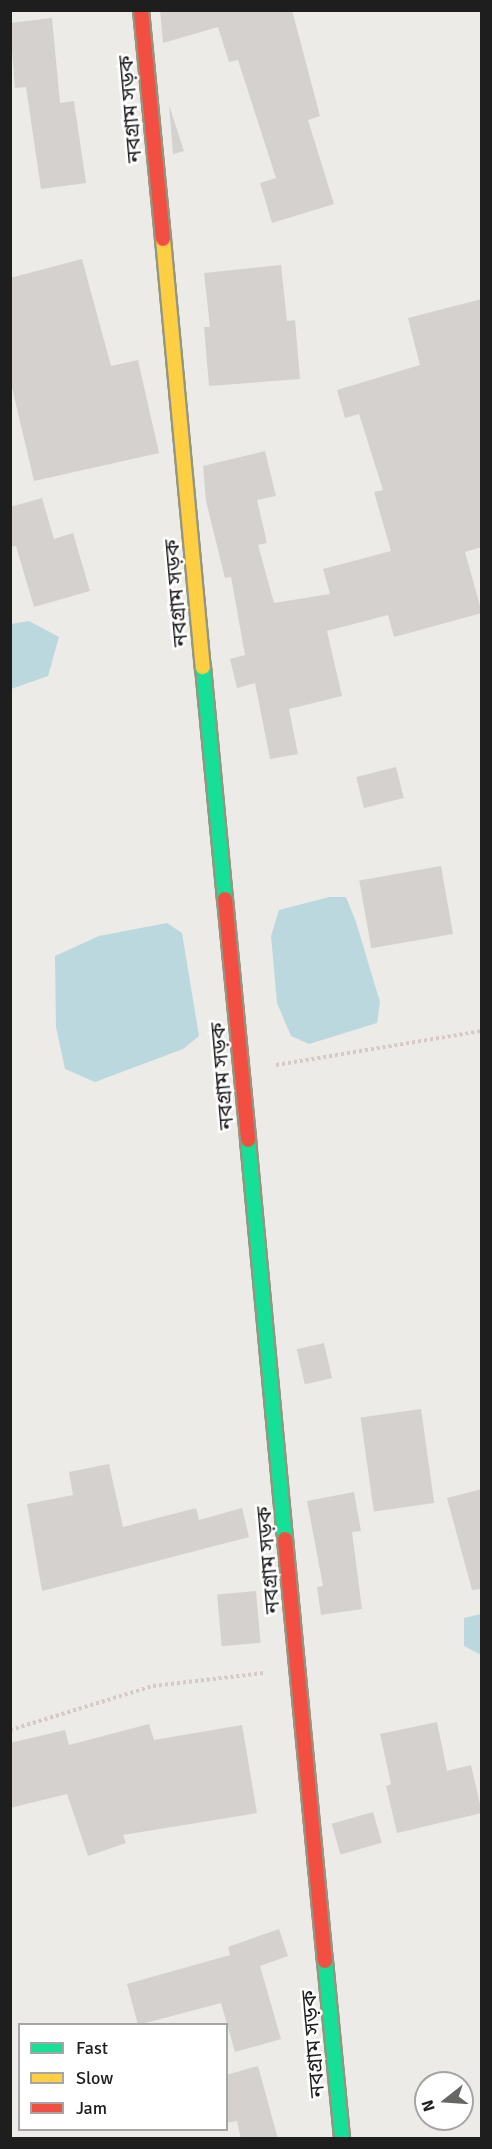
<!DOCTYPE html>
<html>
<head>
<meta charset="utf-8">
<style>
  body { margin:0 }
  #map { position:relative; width:492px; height:2149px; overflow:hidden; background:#edebe7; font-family:Signika,"Noto Sans Bengali",sans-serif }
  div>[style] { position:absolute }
  .water>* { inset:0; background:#bbd8df }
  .building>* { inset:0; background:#d4d1ce; transform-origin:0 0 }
  .path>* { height:4px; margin-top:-2px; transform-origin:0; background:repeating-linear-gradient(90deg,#d6c9c6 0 3px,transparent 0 6px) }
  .roads { filter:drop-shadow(2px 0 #949680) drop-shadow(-2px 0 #949680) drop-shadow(0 2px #949680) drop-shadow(0 -2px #949680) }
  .fast>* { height:14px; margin:-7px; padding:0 7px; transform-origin:7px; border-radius:7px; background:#16e098 }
  .slow>* { height:14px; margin:-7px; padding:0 7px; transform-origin:7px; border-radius:7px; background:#ffcf43 }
  .jam>* { height:14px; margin:-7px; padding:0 7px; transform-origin:7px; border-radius:7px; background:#f24e42 }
  span { translate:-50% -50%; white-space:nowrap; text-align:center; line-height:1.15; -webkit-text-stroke:5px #fff; paint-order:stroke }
  .street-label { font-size:21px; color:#1e1e1e }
  .frame { position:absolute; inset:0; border:12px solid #1e1e1e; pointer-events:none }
  .legend { position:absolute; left:18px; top:2023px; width:210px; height:108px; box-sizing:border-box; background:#fff; border:2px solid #a5a5a5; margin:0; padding:8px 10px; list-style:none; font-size:18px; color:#1e1e1e }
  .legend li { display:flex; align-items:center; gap:12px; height:30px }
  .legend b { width:30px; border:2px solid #a5a5a5 }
  .north { position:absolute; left:414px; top:2071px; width:60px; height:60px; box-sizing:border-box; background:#fff; border:2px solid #a5a5a5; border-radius:50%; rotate:253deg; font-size:16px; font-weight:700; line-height:24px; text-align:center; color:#1e1e1e }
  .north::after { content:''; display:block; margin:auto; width:21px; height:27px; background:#666664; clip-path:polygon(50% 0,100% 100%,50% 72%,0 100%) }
</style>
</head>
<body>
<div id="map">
  <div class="water">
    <i style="clip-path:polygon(29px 621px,59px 637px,48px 676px,11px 689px,11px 624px)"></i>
    <i style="clip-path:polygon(329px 897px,346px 897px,356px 922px,380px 1002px,377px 1023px,309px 1044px,291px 1036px,277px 1003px,271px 936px,279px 910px)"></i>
    <i style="clip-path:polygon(167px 923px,182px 933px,199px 1036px,183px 1049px,95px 1082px,65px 1069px,56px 1027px,55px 956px,99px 936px)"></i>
    <i style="clip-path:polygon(481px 1614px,482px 1614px,481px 1655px,464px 1646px,464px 1618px)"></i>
  </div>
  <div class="building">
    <i style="clip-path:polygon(160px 10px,292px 10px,320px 116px,308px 120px,334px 204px,272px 223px,260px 183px,276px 178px,238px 60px,229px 62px,218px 27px,163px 43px)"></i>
    <i style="clip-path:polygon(52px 18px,60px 103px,74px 101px,86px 183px,41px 189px,26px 87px,15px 88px,10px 23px)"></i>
    <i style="clip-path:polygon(169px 105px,184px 151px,173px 154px)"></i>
    <i style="clip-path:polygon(82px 259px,111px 366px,138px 360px,159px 453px,34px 481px,10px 379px,10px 278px)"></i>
    <i style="clip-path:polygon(281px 265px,287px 321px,295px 320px,300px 379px,209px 386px,204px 327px,210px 327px,204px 273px)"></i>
    <i style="clip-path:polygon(482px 299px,482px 547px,465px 552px,482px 613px,394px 637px,388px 615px,327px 631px,342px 696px,289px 709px,298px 754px,270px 759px,255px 683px,237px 688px,230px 659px,245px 655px,231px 577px,225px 578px,206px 501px,203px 466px,265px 451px,276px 496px,257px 500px,267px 543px,258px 545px,274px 603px,330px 594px,323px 569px,391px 551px,374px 492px,383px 490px,359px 414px,345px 418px,337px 390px,420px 365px,408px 318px)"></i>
    <i style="clip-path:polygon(42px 498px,54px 539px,73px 533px,90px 591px,34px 607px,16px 546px,10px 547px,10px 507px)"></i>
    <i style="left:396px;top:767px;width:32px;height:41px;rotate:76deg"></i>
    <i style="left:441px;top:866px;width:69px;height:83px;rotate:80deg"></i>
    <i style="left:324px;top:1343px;width:36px;height:28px;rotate:77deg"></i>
    <i style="left:421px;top:1409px;width:95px;height:61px;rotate:82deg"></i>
    <i style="clip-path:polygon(109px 1464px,123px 1527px,196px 1508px,199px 1520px,242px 1508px,249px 1537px,42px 1591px,27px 1504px,73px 1495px,69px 1472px)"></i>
    <i style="clip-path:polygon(482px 1489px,482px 1589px,472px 1590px,447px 1498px)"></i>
    <i style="clip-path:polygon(354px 1492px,361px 1531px,352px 1532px,362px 1609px,321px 1615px,317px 1587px,323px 1586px,307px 1501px)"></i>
    <i style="left:256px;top:1591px;width:52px;height:39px;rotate:85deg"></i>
    <i style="clip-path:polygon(437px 1722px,447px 1771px,471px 1765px,482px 1813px,397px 1833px,386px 1786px,391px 1784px,380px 1734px)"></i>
    <i style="clip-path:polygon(149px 1724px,154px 1740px,242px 1725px,257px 1813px,123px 1835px,126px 1843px,88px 1856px,67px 1794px,10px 1808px,10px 1743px,65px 1730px,69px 1745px)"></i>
    <i style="left:373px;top:1812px;width:32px;height:43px;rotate:74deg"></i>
    <i style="clip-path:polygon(279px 1929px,288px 1956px,260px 1966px,281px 2039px,235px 2052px,221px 2003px,138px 2025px,127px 1984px,230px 1955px,228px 1947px)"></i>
    <i style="clip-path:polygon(258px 2066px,278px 2139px,241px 2139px,237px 2121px,226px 2123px,226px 2075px)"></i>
  </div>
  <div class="path">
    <i style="left:276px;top:1065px;width:209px;rotate:-9.4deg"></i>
    <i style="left:10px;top:1730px;width:150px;rotate:-17.1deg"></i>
    <i style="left:153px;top:1686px;width:111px;rotate:-6.7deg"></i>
  </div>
  <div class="roads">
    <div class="fast">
      <i style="left:203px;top:667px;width:233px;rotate:84.6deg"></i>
      <i style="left:248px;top:1140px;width:401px;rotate:84.7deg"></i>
      <i style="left:325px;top:1961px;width:178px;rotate:84.5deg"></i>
    </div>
    <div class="slow">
      <i style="left:163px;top:239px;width:430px;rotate:84.7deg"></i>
    </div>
    <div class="jam">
      <i style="left:141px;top:10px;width:230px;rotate:84.5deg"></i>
      <i style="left:225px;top:899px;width:242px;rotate:84.5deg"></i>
      <i style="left:285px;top:1539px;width:424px;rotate:84.6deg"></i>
    </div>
  </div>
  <div class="street-label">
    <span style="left:130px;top:109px;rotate:-95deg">নবগ্রাম সড়ক</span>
    <span style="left:176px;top:593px;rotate:-95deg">নবগ্রাম সড়ক</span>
    <span style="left:222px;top:1076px;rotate:-95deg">নবগ্রাম সড়ক</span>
    <span style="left:268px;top:1560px;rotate:-95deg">নবগ্রাম সড়ক</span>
    <span style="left:313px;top:2044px;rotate:-95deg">নবগ্রাম সড়ক</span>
  </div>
  <div class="frame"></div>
  <ul class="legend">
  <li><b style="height:8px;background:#16e098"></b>Fast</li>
  <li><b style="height:8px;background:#ffcf43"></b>Slow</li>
  <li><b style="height:8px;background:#f24e42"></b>Jam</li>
  </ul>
  <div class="north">N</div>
</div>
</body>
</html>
